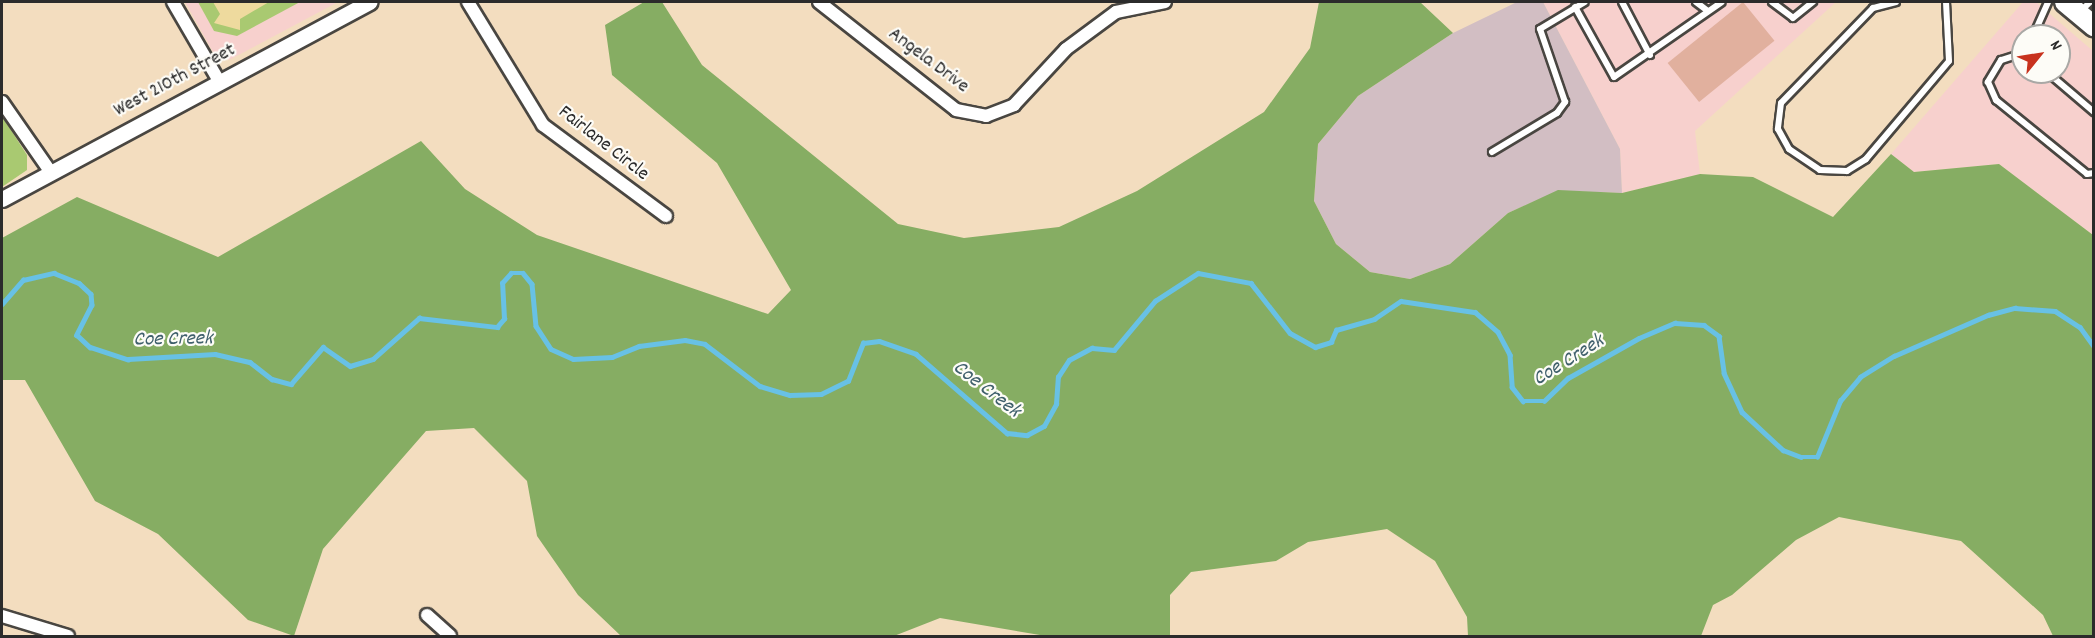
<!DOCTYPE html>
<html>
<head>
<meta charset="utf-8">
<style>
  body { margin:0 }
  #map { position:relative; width:2095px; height:638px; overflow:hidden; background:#f3ddbf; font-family:Dekko,sans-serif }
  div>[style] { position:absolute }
  .built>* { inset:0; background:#f7d0cd }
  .industrial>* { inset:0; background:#d2bec3 }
  .green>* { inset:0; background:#a9c971 }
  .forest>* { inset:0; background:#86ad63 }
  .sand>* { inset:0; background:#eeda9e }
  .stream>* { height:4.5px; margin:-2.25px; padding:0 2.25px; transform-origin:2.25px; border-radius:2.25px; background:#68c1e5 }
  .building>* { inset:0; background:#e1b09e; transform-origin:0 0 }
  .roads { filter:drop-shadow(2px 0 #494641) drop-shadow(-2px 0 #494641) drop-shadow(0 2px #494641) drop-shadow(0 -2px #494641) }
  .service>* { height:6px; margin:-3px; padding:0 3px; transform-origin:3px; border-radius:3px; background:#fff }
  .minor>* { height:12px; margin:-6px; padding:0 6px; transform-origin:6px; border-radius:6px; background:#fff }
  .tertiary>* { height:15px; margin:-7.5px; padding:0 7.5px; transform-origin:7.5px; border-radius:7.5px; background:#fff }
  .primary>* { height:20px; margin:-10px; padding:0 10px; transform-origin:10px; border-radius:10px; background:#fff }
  span { translate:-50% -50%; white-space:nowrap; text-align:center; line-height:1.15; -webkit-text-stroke:4.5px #fdfcf7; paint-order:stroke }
  .street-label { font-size:20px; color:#2b2b2b }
  .water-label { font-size:21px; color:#40606c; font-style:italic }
  .frame { position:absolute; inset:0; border:3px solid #2b2b2b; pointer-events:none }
  .north { position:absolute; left:2011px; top:24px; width:60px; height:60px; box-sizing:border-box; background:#fdfcf7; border:2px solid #a9a8a5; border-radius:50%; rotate:60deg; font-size:16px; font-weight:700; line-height:24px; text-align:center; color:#2b2b2b }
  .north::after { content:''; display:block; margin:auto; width:21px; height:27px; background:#c8321e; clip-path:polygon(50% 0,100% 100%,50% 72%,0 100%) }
</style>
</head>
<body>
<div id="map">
  <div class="built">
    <i style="clip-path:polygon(185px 2px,338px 2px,229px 60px,213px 52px)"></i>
    <i style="clip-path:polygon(1543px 2px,1836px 2px,1695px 131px,1700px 174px,1622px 193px,1620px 149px)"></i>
    <i style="clip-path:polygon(evenodd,2023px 2px,2036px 2px,2093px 51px,2093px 235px,1999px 164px,1914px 172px,1891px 154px,2023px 2px,2023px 36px,2059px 36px,2059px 72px,2023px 72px,2023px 36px)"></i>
  </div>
  <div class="industrial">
    <i style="clip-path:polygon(1517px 2px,1543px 2px,1620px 149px,1622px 193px,1558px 191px,1508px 213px,1450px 264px,1410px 279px,1370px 272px,1336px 244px,1314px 201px,1318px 144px,1358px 96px,1453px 33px)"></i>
  </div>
  <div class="green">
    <i style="clip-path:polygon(198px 2px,300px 2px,237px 36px,214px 31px)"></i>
    <i style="clip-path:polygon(2px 116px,27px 155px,27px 170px,2px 187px)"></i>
  </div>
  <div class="forest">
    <i style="clip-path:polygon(644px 2px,662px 2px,702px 65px,898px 224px,964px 238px,1059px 227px,1137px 191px,1264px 112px,1310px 48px,1319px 2px,1420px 2px,1453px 33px,1358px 96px,1318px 144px,1314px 201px,1336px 244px,1370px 272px,1410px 279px,1450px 264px,1508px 213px,1558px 190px,1622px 193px,1700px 174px,1753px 177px,1833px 217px,1891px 154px,1914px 172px,1999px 164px,2093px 235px,2093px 636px,2053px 636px,2043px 615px,1961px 541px,1839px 517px,1796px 540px,1732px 595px,1713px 605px,1701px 636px,1468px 636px,1467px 617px,1435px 561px,1387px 529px,1308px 542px,1276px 561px,1191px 572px,1170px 595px,1170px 636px,1046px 636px,940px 618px,894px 636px,621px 636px,578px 595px,537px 536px,527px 481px,474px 428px,426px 431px,323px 549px,294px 636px,248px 620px,158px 534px,95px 501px,25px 380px,2px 380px,2px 238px,77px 197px,218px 257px,421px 141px,465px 189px,537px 235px,768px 314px,791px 290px,717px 163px,612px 75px,605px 25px)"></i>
  </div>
  <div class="sand">
    <i style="clip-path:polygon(213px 2px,269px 2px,240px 19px,240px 30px,214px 23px,220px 14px)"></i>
  </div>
  <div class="stream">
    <i style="left:2px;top:304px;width:32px;rotate:-49deg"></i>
    <i style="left:23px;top:280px;width:32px;rotate:-13deg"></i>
    <i style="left:54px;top:273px;width:27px;rotate:22deg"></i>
    <i style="left:79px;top:283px;width:16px;rotate:43deg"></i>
    <i style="left:91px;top:294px;width:11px;rotate:85deg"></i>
    <i style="left:92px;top:305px;width:34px;rotate:117deg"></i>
    <i style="left:77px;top:335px;width:18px;rotate:43deg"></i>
    <i style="left:90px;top:347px;width:40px;rotate:18deg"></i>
    <i style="left:128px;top:359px;width:87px;rotate:-3.3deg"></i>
    <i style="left:215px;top:354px;width:36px;rotate:13deg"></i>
    <i style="left:250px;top:362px;width:28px;rotate:38deg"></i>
    <i style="left:272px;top:379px;width:20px;rotate:15deg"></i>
    <i style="left:291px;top:384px;width:49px;rotate:-49.1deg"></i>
    <i style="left:323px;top:347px;width:33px;rotate:35deg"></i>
    <i style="left:350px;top:366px;width:24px;rotate:-17deg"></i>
    <i style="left:373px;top:359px;width:62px;rotate:-41.7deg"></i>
    <i style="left:419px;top:318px;width:79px;rotate:6.6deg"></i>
    <i style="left:497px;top:327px;width:11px;rotate:-49deg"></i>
    <i style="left:504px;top:319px;width:36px;rotate:-93deg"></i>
    <i style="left:502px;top:283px;width:13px;rotate:-48deg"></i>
    <i style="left:511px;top:273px;width:12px"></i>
    <i style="left:523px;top:273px;width:14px;rotate:51deg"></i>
    <i style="left:532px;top:284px;width:42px;rotate:84.6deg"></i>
    <i style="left:536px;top:326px;width:27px;rotate:57deg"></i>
    <i style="left:551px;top:349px;width:24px;rotate:24deg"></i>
    <i style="left:573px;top:359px;width:39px;rotate:-3deg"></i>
    <i style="left:612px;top:357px;width:29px;rotate:-22deg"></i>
    <i style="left:639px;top:346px;width:46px;rotate:-7.4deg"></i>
    <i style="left:685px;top:340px;width:20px;rotate:11deg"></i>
    <i style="left:705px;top:344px;width:69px;rotate:37.4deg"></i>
    <i style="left:760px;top:386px;width:31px;rotate:17deg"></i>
    <i style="left:790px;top:395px;width:31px;rotate:-2deg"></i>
    <i style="left:821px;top:394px;width:30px;rotate:-26deg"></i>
    <i style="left:848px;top:381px;width:41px;rotate:-68.5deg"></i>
    <i style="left:863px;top:343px;width:16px;rotate:-7deg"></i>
    <i style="left:879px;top:341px;width:39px;rotate:19deg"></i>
    <i style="left:916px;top:354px;width:121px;rotate:41deg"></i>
    <i style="left:1007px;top:433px;width:20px;rotate:6deg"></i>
    <i style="left:1027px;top:435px;width:19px;rotate:-28deg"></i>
    <i style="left:1044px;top:426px;width:25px;rotate:-61deg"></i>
    <i style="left:1056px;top:404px;width:27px;rotate:-86deg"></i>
    <i style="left:1058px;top:377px;width:20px;rotate:-57deg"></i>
    <i style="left:1069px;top:360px;width:26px;rotate:-28deg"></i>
    <i style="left:1092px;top:348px;width:22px;rotate:5deg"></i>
    <i style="left:1114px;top:350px;width:64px;rotate:-50.1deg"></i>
    <i style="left:1155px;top:301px;width:51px;rotate:-33.1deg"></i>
    <i style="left:1198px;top:273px;width:54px;rotate:10.7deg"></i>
    <i style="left:1251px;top:283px;width:63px;rotate:52deg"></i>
    <i style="left:1290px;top:333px;width:29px;rotate:29deg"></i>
    <i style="left:1315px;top:347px;width:17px;rotate:-17deg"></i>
    <i style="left:1331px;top:342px;width:13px;rotate:-67deg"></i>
    <i style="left:1336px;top:330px;width:40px;rotate:-16deg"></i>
    <i style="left:1374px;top:319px;width:32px;rotate:-34deg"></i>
    <i style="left:1401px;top:301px;width:75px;rotate:8.5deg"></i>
    <i style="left:1475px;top:312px;width:30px;rotate:41deg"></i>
    <i style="left:1498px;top:332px;width:26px;rotate:62deg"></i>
    <i style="left:1510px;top:355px;width:32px;rotate:86deg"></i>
    <i style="left:1512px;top:387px;width:18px;rotate:52deg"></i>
    <i style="left:1523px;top:401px;width:21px"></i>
    <i style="left:1544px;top:401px;width:33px;rotate:-44deg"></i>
    <i style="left:1568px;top:378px;width:81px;rotate:-29.4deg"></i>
    <i style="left:1639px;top:338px;width:39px;rotate:-23deg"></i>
    <i style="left:1675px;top:323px;width:29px;rotate:4deg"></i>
    <i style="left:1704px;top:325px;width:19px;rotate:36deg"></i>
    <i style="left:1719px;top:336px;width:37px;rotate:82deg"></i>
    <i style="left:1724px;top:373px;width:43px;rotate:65.2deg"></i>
    <i style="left:1742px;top:412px;width:56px;rotate:42.8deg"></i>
    <i style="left:1783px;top:450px;width:19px;rotate:21deg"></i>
    <i style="left:1801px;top:457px;width:16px"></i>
    <i style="left:1817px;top:457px;width:61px;rotate:-67.7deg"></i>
    <i style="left:1840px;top:401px;width:31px;rotate:-50deg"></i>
    <i style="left:1860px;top:377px;width:40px;rotate:-32deg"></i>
    <i style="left:1894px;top:356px;width:103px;rotate:-23.6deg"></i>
    <i style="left:1988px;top:315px;width:28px;rotate:-15deg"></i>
    <i style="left:2015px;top:308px;width:40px;rotate:4.3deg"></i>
    <i style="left:2055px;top:311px;width:30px;rotate:33deg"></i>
    <i style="left:2080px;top:327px;width:24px;rotate:54deg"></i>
  </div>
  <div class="building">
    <i style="left:1743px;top:2px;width:50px;height:97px;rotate:51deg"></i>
  </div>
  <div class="roads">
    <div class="service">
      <i style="left:1622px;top:2px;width:60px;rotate:62.2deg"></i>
      <i style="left:1696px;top:2px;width:15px;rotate:37deg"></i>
      <i style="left:1772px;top:2px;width:26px;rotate:37deg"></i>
      <i style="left:1793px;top:18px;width:26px;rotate:-39deg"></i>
      <i style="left:1896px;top:2px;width:24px;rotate:165deg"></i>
      <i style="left:1873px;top:8px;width:132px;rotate:134.1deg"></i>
      <i style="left:1781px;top:103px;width:26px;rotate:97deg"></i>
      <i style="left:1778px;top:129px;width:23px;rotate:61deg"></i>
      <i style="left:1789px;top:149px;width:37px;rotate:34deg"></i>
      <i style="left:1820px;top:170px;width:27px;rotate:2deg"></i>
      <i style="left:1847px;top:171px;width:22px;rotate:-32deg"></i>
      <i style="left:1866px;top:159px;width:128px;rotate:-49.7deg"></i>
      <i style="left:1949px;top:61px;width:59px;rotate:-92.9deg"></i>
      <i style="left:1575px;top:7px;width:80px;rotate:60.9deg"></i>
      <i style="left:1614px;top:77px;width:131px;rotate:-34.8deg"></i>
      <i style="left:2080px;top:12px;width:14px;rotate:-45deg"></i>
      <i style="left:2033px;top:36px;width:37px;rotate:-66deg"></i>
      <i style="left:2023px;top:53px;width:23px;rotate:162deg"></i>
      <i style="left:2001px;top:60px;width:26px;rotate:121deg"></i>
      <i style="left:1988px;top:82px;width:20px;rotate:66deg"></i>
      <i style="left:1996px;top:100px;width:117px;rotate:39.1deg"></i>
      <i style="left:2087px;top:174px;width:7px;rotate:-8deg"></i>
      <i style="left:2047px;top:72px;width:62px;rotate:40.4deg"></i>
      <i style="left:1492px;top:152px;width:76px;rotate:-31deg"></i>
      <i style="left:1557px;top:113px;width:14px;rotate:-54deg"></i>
      <i style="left:1565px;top:102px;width:77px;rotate:-108.9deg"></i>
      <i style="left:1540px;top:29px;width:52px;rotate:-31deg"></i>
    </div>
    <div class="minor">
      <i style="left:173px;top:2px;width:91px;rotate:59.8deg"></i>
      <i style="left:468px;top:2px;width:144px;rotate:58.6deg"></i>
      <i style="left:543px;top:125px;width:153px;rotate:36.5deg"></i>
      <i style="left:819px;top:2px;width:174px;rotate:38.2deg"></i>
      <i style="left:956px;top:110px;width:31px;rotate:11deg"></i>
      <i style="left:986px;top:116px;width:30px;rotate:-21deg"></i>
      <i style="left:1014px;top:105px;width:76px;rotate:-47.1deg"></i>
      <i style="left:1066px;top:49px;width:62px;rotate:-36.5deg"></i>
      <i style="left:1116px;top:12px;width:50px;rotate:-11.5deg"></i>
      <i style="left:2px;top:102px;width:84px;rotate:55.2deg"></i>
      <i style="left:427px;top:615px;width:31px;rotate:42deg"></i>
      <i style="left:2px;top:616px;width:69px;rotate:16.9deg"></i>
    </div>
    <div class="tertiary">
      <i style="left:2px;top:199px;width:417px;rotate:-28.2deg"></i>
    </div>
    <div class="primary">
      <i style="left:2065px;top:2px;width:38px;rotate:40deg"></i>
    </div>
  </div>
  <div class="street-label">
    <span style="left:928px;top:61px;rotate:37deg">Angela Drive</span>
    <span style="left:175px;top:81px;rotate:-28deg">West 210th Street</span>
    <span style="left:603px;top:144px;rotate:38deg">Fairlane Circle</span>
  </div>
  <div class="water-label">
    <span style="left:173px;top:340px;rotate:-1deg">Coe Creek</span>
    <span style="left:1569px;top:361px;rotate:-32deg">Coe Creek</span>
    <span style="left:986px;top:390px;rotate:38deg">Coe Creek</span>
  </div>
  <div class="frame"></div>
  <div class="north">N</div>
</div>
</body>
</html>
